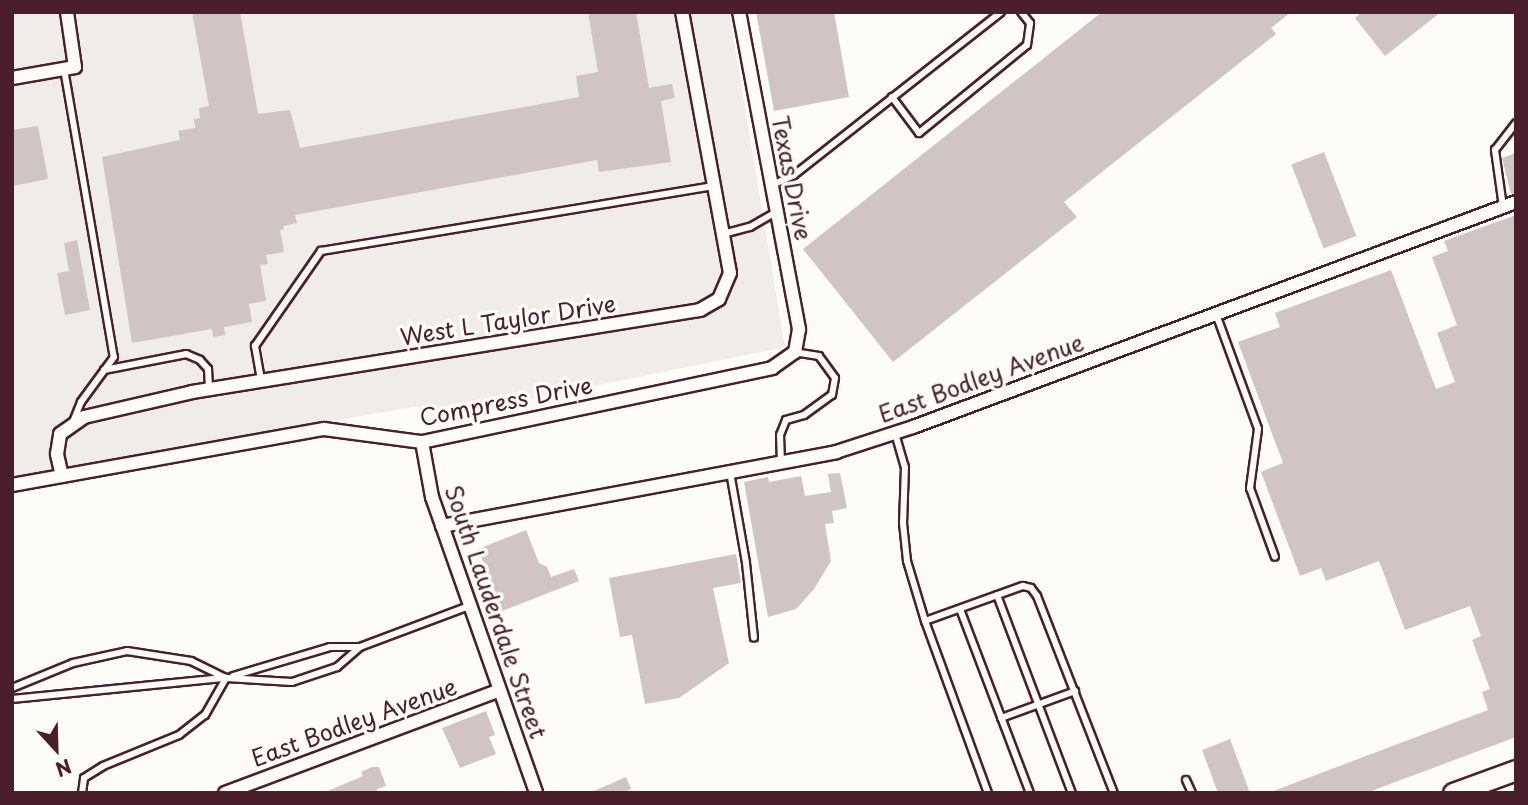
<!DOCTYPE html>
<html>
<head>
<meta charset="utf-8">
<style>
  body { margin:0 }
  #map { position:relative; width:1528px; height:805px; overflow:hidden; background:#fdfcf7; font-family:"Playpen Sans",sans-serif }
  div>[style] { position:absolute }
  .built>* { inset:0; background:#f0ece8 }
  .building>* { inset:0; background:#d0c5c4; transform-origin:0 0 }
  .roads { filter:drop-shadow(2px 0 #4a1f2b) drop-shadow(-2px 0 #4a1f2b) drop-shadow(0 2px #4a1f2b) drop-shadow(0 -2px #4a1f2b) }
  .service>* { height:6px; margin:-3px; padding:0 3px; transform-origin:3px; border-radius:3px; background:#fdfcf7 }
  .minor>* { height:12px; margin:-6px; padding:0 6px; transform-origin:6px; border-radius:6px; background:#fdfcf7 }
  .secondary>* { height:19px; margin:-9.5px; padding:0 9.5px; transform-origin:9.5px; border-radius:9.5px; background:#fdfcf7 }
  span { translate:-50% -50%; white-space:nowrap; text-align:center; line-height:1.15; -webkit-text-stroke:7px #fdfcf7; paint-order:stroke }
  .street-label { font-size:23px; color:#4a1f2b }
  .frame { position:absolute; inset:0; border:14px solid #4a1f2b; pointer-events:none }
  .north { position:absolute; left:21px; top:714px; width:70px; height:70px; -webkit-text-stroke:5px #fdfcf7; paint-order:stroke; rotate:158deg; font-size:19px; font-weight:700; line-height:28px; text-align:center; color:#4a1f2b }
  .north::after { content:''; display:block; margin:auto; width:24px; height:32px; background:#4a1f2b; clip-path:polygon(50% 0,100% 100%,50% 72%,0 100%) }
</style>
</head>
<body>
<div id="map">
  <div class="built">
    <i style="clip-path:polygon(12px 12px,729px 12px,785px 347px,472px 411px,413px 407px,12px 477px)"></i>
  </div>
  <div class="building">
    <i style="clip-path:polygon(192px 12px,240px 12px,258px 114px,290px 110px,300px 148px,579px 97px,576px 76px,598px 72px,588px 12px,636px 12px,649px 88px,672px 84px,675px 98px,661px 101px,671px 162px,599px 172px,597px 160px,295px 215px,297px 223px,283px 226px,284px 230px,280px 230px,284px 252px,266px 255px,268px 264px,260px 265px,266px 301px,249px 304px,252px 322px,224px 327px,225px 335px,213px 337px,212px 329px,132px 343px,102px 157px,180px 140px,178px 131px,195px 128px,194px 119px,200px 118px,199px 108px,209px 106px)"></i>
    <i style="clip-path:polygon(756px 12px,834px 12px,849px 97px,774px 111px)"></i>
    <i style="clip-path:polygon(1102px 12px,1291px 12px,1271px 28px,1276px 34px,1064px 202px,1077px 217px,893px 362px,803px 249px)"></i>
    <i style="clip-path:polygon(1362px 12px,1441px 12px,1385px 56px,1355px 18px)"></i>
    <i style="clip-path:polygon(38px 126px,48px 179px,12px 186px,12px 130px)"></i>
    <i style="left:1324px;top:152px;width:90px;height:35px;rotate:69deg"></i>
    <i style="clip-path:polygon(1516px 153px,1516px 193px,1511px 194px,1502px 158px)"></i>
    <i style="clip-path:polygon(1516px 215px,1516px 737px,1366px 793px,1268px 793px,1488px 710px,1482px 692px,1490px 689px,1472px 640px,1481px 636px,1470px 606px,1405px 630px,1379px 561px,1326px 581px,1321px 568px,1300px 576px,1261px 472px,1283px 463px,1238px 342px,1280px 327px,1275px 313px,1391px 270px,1436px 389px,1455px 382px,1437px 333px,1457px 325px,1432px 257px,1448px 251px,1444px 241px)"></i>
    <i style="clip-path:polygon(77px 240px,90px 310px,65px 315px,57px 273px,69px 271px,64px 243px)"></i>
    <i style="clip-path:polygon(840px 473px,847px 508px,832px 511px,834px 523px,825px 524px,831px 561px,814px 589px,796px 609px,768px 617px,744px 482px,768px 477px,769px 482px,801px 476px,805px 496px,831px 492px,828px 474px)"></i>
    <i style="clip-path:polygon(526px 530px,539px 563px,547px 567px,551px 577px,574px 569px,579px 581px,502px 611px,478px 549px)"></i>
    <i style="clip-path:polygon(736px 554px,741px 583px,713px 588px,729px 663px,679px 698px,645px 704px,632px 635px,620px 637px,609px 578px)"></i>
    <i style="clip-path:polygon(486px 711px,495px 735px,489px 737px,496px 754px,460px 768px,442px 728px)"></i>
    <i style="clip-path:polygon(1230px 739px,1250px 793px,1218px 793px,1202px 750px)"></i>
    <i style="clip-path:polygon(372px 767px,379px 767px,386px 786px,377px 789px,378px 793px,323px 793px,363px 776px,361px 772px)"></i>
    <i style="clip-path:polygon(626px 777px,631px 789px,622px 793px,589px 793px)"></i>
  </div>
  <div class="roads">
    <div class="service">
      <i style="left:64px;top:69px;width:292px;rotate:80.2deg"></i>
      <i style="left:114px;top:357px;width:56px;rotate:126.3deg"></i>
      <i style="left:81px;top:402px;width:22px;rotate:112deg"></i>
      <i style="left:892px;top:97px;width:45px;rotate:53.1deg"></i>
      <i style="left:919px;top:133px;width:139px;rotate:-39.2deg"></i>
      <i style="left:1027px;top:45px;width:22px;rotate:-82deg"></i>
      <i style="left:1030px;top:23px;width:14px;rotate:-129deg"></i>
      <i style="left:772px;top:185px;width:24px;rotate:-24deg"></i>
      <i style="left:794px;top:175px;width:263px;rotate:-38.2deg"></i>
      <i style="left:1503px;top:207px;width:58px;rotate:-98deg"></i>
      <i style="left:1495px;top:150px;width:34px;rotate:-52deg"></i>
      <i style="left:723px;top:234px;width:28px;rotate:-15deg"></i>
      <i style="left:750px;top:227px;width:30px;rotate:-30deg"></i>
      <i style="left:1216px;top:314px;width:122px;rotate:69.9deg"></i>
      <i style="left:1258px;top:429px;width:60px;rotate:97.7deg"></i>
      <i style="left:1250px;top:488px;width:73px;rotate:70.1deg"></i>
      <i style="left:104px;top:370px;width:84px;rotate:-11deg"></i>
      <i style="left:186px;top:354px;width:15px;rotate:23deg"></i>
      <i style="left:200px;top:360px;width:12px;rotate:48deg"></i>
      <i style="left:208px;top:369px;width:20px;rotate:87deg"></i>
      <i style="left:261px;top:380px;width:35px;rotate:-100deg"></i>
      <i style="left:255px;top:346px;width:116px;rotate:-55.2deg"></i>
      <i style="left:321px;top:251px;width:398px;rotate:-9.4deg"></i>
      <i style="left:895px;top:433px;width:35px;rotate:74deg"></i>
      <i style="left:905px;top:467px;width:56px;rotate:92deg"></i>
      <i style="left:903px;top:523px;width:38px;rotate:84deg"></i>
      <i style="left:907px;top:561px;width:63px;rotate:73.3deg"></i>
      <i style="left:925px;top:621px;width:183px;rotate:69.9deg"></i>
      <i style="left:781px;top:463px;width:28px;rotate:-92deg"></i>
      <i style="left:780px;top:435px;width:16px;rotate:-68deg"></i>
      <i style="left:786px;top:420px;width:19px;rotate:-16deg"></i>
      <i style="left:804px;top:415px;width:34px;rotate:-36deg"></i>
      <i style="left:832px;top:395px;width:17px;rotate:-80deg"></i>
      <i style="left:835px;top:378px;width:27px;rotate:-126deg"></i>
      <i style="left:819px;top:356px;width:24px;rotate:-171deg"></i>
      <i style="left:730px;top:472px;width:92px;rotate:80deg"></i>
      <i style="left:746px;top:563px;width:75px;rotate:83.9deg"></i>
      <i style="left:997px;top:595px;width:212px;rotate:69.3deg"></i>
      <i style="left:960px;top:609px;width:197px;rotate:69.2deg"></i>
      <i style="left:925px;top:621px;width:104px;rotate:-19.7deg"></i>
      <i style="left:1023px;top:586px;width:8px;rotate:14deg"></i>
      <i style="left:1031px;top:588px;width:10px;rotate:53deg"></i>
      <i style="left:1037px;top:596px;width:212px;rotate:68.7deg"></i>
      <i style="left:233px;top:676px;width:101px;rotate:-16.6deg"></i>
      <i style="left:330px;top:647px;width:30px"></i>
      <i style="left:12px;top:688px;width:66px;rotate:-22.3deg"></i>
      <i style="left:73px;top:663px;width:55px;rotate:-12.5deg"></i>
      <i style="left:127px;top:651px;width:65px;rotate:8.9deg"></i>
      <i style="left:191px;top:661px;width:39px;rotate:26deg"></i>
      <i style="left:226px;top:678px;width:66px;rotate:3.5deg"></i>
      <i style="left:292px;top:682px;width:47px;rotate:-18.4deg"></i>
      <i style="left:337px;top:667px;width:30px;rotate:-41deg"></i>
      <i style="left:360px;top:647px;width:116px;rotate:-20.6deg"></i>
      <i style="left:12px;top:699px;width:212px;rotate:-5.7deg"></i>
      <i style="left:1001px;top:718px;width:79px;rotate:-20deg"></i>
      <i style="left:1186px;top:780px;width:14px;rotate:65deg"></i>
      <i style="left:82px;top:793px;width:15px;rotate:-82deg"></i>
      <i style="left:84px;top:778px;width:22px;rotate:-32deg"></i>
      <i style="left:103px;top:766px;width:82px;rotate:-22.2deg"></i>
      <i style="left:179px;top:735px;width:33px;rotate:-38deg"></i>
      <i style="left:205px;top:715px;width:43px;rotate:-60.4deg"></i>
    </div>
    <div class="minor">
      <i style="left:12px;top:78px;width:64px;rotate:-9.9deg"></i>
      <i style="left:75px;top:67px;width:56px;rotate:-98.3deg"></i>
      <i style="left:422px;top:442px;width:56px;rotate:79.7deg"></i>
      <i style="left:432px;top:497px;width:314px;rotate:70.6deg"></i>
      <i style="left:62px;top:476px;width:23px;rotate:-103deg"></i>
      <i style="left:57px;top:454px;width:20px;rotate:-81deg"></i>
      <i style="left:60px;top:434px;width:29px;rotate:-35deg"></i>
      <i style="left:84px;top:417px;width:111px;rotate:-13deg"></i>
      <i style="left:192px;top:392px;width:515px;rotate:-9.17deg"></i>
      <i style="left:700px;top:310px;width:22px;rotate:-30deg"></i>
      <i style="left:719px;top:299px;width:28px;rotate:-67deg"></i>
      <i style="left:730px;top:273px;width:265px;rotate:-100.4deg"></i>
      <i style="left:12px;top:485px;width:317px;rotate:-10.2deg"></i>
      <i style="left:324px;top:429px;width:99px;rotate:7.6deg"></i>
      <i style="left:422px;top:442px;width:358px;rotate:-11.9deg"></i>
      <i style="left:772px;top:368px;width:28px;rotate:-35deg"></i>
      <i style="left:795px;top:352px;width:23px;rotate:-80deg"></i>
      <i style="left:799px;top:329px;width:323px;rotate:-100.7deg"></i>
      <i style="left:442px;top:526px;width:401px;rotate:-10.6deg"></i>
      <i style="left:836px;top:452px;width:81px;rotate:-18deg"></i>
      <i style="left:913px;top:427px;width:644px;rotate:-20.46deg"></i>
      <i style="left:225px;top:793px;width:291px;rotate:-20.5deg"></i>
    </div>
    <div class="secondary">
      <i style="left:1453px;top:793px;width:67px;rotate:-20.1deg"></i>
    </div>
  </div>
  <div class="street-label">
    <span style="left:792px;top:178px;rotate:79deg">Texas Drive</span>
    <span style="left:508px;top:320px;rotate:-9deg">West L Taylor Drive</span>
    <span style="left:981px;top:378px;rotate:-20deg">East Bodley Avenue</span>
    <span style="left:506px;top:401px;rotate:-11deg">Compress Drive</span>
    <span style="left:496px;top:612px;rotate:71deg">South Lauderdale Street</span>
    <span style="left:354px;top:722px;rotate:-20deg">East Bodley Avenue</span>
  </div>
  <div class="frame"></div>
  <div class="north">N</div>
</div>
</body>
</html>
